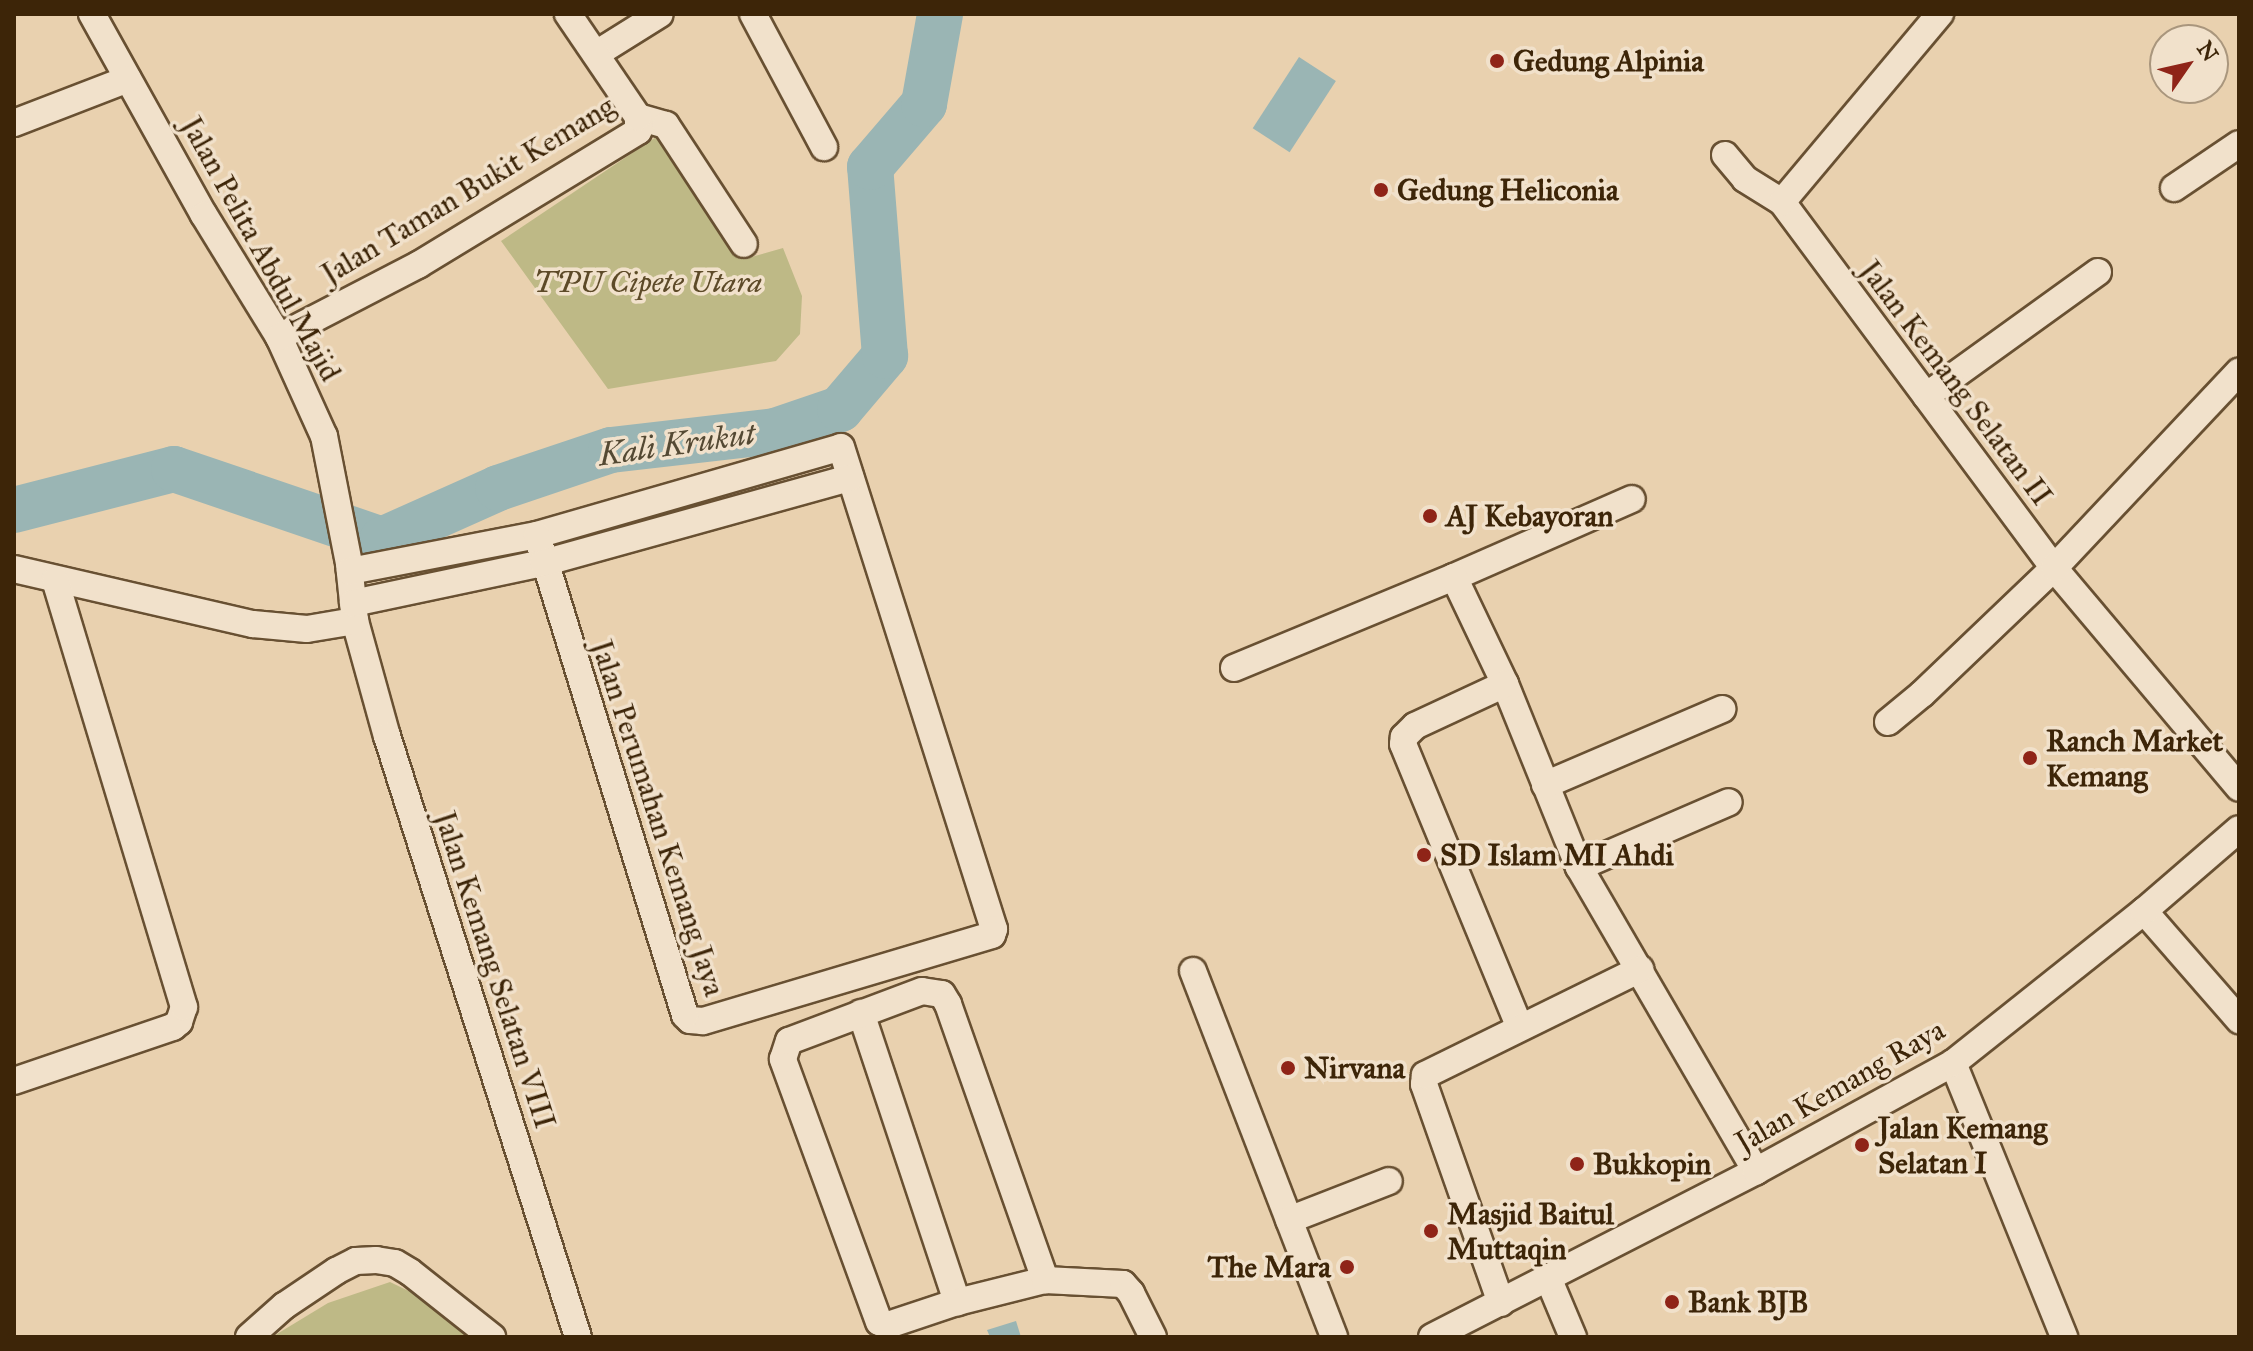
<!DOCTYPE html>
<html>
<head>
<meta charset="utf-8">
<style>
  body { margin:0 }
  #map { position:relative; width:2253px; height:1351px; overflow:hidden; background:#e9d1af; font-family:"IM FELL Great Primer",serif }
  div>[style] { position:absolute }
  .green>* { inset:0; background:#beb986 }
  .water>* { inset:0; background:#9ab5b4; transform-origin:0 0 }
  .river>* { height:46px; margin:-23px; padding:0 23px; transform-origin:23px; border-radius:23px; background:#9ab5b4 }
  .roads { filter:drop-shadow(2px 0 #685032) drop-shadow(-2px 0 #685032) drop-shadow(0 2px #685032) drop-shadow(0 -2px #685032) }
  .minor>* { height:26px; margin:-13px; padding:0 13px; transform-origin:13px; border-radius:13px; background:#f1e1cb }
  .dots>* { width:22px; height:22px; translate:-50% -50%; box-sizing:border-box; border:4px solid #f1e1cb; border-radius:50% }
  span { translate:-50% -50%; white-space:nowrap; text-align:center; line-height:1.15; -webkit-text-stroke:7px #f1e1cb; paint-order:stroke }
  .poi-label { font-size:30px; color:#3d2508; font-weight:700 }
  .left { translate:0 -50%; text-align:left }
  .right { translate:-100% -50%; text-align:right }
  .street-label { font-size:30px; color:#3d2508 }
  .park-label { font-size:30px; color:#5d4a28; font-style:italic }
  .water-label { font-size:32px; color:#544933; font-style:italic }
  .frame { position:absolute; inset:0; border:16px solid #3d2508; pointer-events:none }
  .north { position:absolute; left:2149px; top:24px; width:80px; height:80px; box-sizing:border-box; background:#f1e1cb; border:2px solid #a9967d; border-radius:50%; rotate:56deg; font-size:22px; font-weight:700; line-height:32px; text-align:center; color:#3d2508 }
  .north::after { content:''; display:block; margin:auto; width:28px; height:36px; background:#8f2418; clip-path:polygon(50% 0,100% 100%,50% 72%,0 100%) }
</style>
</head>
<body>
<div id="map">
  <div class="green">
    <i style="clip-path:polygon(659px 135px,748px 258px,783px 248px,802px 296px,800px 334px,776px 361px,608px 389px,501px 241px)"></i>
    <i style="clip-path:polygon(390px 1282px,417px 1295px,468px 1337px,272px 1337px,328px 1303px)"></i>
  </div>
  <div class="water">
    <i style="left:1299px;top:57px;width:44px;height:85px;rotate:33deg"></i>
    <i style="clip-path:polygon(1016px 1321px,1021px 1337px,990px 1337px,987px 1330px)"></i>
  </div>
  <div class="river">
    <i style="left:14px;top:510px;width:165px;rotate:-14.4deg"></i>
    <i style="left:174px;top:469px;width:220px;rotate:18.8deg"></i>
    <i style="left:382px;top:540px;width:127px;rotate:-24.1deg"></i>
    <i style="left:498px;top:488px;width:119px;rotate:-18.6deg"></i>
    <i style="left:611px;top:450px;width:165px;rotate:-6.6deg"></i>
    <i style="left:775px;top:431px;width:69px;rotate:-18.7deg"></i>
    <i style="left:840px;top:409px;width:70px;rotate:-49.7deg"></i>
    <i style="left:885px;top:356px;width:190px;rotate:-94.5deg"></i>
    <i style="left:870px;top:167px;width:83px;rotate:-49.4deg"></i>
    <i style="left:924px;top:104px;width:91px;rotate:-79.9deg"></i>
  </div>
  <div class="roads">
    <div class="minor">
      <i style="left:92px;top:14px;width:230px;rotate:60.9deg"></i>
      <i style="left:204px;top:215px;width:143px;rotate:58.4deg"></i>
      <i style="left:279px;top:337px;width:109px;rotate:65.6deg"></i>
      <i style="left:324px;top:436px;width:130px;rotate:78.9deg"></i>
      <i style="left:349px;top:564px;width:57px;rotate:84deg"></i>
      <i style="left:355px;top:621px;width:119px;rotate:74.5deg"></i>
      <i style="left:387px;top:736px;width:631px;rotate:72.37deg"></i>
      <i style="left:753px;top:14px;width:151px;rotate:61.9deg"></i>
      <i style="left:596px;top:54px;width:75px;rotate:-32deg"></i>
      <i style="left:638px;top:117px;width:29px;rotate:16deg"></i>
      <i style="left:666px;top:125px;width:142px;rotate:56.8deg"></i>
      <i style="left:14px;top:123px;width:122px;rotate:-21.1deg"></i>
      <i style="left:1725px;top:155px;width:31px;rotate:50deg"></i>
      <i style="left:1745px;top:179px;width:44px;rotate:31.9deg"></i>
      <i style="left:1782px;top:202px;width:456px;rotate:53.4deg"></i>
      <i style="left:2054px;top:568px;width:287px;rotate:49.9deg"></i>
      <i style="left:2174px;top:188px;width:78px;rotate:-34.1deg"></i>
      <i style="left:1782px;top:202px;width:246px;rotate:-50deg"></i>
      <i style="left:279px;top:337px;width:157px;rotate:-27.4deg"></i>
      <i style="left:418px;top:265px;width:258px;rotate:-31.3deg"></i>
      <i style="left:638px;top:131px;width:14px;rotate:-90deg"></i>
      <i style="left:638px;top:117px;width:125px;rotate:-124.2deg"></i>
      <i style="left:1926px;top:396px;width:212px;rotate:-35.8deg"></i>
      <i style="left:14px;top:569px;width:245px;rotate:13deg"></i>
      <i style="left:253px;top:624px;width:54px;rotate:5.3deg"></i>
      <i style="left:307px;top:629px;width:49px;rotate:-9.5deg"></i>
      <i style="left:350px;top:571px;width:190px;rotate:-10.9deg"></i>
      <i style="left:537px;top:535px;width:316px;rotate:-16.1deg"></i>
      <i style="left:841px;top:447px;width:506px;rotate:72.39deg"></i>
      <i style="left:994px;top:929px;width:6px;rotate:108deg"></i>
      <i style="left:992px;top:935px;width:302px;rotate:163.4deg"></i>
      <i style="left:703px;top:1021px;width:13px;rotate:-176deg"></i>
      <i style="left:690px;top:1020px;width:7px;rotate:-135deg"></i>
      <i style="left:685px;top:1015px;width:502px;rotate:-107.14deg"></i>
      <i style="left:1454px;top:577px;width:194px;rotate:-23.7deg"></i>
      <i style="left:353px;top:603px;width:194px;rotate:-11.9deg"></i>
      <i style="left:543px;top:563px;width:319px;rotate:-15.5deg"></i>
      <i style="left:1234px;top:668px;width:238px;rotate:-22.5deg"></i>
      <i style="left:1454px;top:577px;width:119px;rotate:64.5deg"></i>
      <i style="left:1505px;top:684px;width:197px;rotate:68deg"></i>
      <i style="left:1579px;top:867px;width:352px;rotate:59.8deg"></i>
      <i style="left:1505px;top:684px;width:99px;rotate:155deg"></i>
      <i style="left:1415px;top:726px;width:16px;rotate:135deg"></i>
      <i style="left:1404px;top:737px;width:7px;rotate:98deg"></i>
      <i style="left:1403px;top:744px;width:305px;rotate:67.6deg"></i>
      <i style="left:1888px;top:722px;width:44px;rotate:-39.5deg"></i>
      <i style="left:1922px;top:694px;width:182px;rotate:-43.7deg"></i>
      <i style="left:2054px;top:568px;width:270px;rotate:-46.7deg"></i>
      <i style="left:1545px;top:785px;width:193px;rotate:-23.2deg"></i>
      <i style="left:1579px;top:867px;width:163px;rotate:-23.4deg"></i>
      <i style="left:2144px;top:911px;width:145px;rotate:48.9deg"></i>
      <i style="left:1193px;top:971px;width:392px;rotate:68.9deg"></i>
      <i style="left:861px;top:1013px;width:305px;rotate:71.6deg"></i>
      <i style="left:1953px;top:1063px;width:296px;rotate:67.9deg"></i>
      <i style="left:14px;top:1081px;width:168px;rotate:-18.8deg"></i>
      <i style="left:173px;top:1027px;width:8px;rotate:-40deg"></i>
      <i style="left:179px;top:1022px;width:16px;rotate:-72deg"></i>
      <i style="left:184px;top:1007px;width:446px;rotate:-106.8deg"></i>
      <i style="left:1289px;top:1220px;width:107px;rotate:-21.3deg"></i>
      <i style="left:1045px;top:1280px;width:91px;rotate:166deg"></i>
      <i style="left:957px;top:1302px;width:73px;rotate:161.6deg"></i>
      <i style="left:888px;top:1325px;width:9px;rotate:-162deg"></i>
      <i style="left:879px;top:1322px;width:280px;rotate:-110.1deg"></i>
      <i style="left:783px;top:1059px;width:19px;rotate:-72deg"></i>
      <i style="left:789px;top:1041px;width:142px;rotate:-20.6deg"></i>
      <i style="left:922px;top:991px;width:20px;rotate:9deg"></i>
      <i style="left:942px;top:994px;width:12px;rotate:59deg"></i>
      <i style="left:948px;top:1004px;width:293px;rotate:70.6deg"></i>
      <i style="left:1045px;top:1280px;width:78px;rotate:2.9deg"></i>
      <i style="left:1123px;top:1284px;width:12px;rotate:48deg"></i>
      <i style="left:1131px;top:1293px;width:49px;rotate:63.4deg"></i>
      <i style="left:1549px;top:1280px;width:62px;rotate:67.2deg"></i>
      <i style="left:1501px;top:1303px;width:232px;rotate:-109.4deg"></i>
      <i style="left:1424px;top:1084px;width:9px;rotate:-84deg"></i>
      <i style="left:1425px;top:1075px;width:240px;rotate:-26.2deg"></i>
      <i style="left:249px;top:1337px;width:47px;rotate:-41.5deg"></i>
      <i style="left:284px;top:1306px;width:63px;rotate:-33.9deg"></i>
      <i style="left:336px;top:1271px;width:22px;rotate:-27deg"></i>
      <i style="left:356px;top:1261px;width:20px;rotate:-3deg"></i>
      <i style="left:376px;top:1260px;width:19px;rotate:9deg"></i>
      <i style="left:395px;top:1263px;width:17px;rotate:31deg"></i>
      <i style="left:410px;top:1272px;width:105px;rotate:38.4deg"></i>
      <i style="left:1432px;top:1337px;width:364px;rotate:-27.1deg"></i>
      <i style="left:1756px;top:1171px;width:225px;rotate:-28.7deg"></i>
      <i style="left:1953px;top:1063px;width:244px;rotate:-38.5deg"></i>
      <i style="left:2144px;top:911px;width:125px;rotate:-40.8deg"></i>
    </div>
  </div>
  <div class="dots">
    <i style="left:1497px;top:61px;background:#8f2418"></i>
    <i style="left:1381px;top:190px;background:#8f2418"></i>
    <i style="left:1430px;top:516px;background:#8f2418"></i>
    <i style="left:2030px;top:758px;background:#8f2418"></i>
    <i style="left:1424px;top:855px;background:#8f2418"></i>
    <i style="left:1288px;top:1068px;background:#8f2418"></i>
    <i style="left:1862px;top:1145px;background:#8f2418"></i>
    <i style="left:1577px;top:1164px;background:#8f2418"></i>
    <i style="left:1431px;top:1231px;background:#8f2418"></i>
    <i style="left:1347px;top:1267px;background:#8f2418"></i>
    <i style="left:1672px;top:1302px;background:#8f2418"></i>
  </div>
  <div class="poi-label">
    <span class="left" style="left:1513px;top:61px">Gedung Alpinia</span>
    <span class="left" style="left:1397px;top:190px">Gedung Heliconia</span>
    <span class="left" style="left:1446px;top:516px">AJ Kebayoran</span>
    <span class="left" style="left:2046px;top:758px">Ranch Market<br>Kemang</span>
    <span class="left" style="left:1440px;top:855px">SD Islam MI Ahdi</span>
    <span class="left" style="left:1304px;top:1068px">Nirvana</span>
    <span class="left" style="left:1878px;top:1145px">Jalan Kemang<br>Selatan I</span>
    <span class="left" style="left:1593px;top:1164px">Bukkopin</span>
    <span class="left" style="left:1447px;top:1231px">Masjid Baitul<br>Muttaqin</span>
    <span class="right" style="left:1331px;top:1267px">The Mara</span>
    <span class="left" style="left:1688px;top:1302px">Bank BJB</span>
  </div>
  <div class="street-label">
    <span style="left:468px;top:190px;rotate:-31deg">Jalan Taman Bukit Kemang</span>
    <span style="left:261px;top:249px;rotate:61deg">Jalan Pelita Abdul Majid</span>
    <span style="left:1956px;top:383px;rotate:53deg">Jalan Kemang Selatan II</span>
    <span style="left:658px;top:818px;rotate:72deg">Jalan Perumahan Kemang Jaya</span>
    <span style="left:495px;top:970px;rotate:72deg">Jalan Kemang Selatan VIII</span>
    <span style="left:1840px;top:1086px;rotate:-30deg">Jalan Kemang Raya</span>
  </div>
  <div class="park-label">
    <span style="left:648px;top:282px">TPU Cipete Utara</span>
  </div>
  <div class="water-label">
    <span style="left:677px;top:445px;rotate:-8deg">Kali Krukut</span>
  </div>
  <div class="frame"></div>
  <div class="north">N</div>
</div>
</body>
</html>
